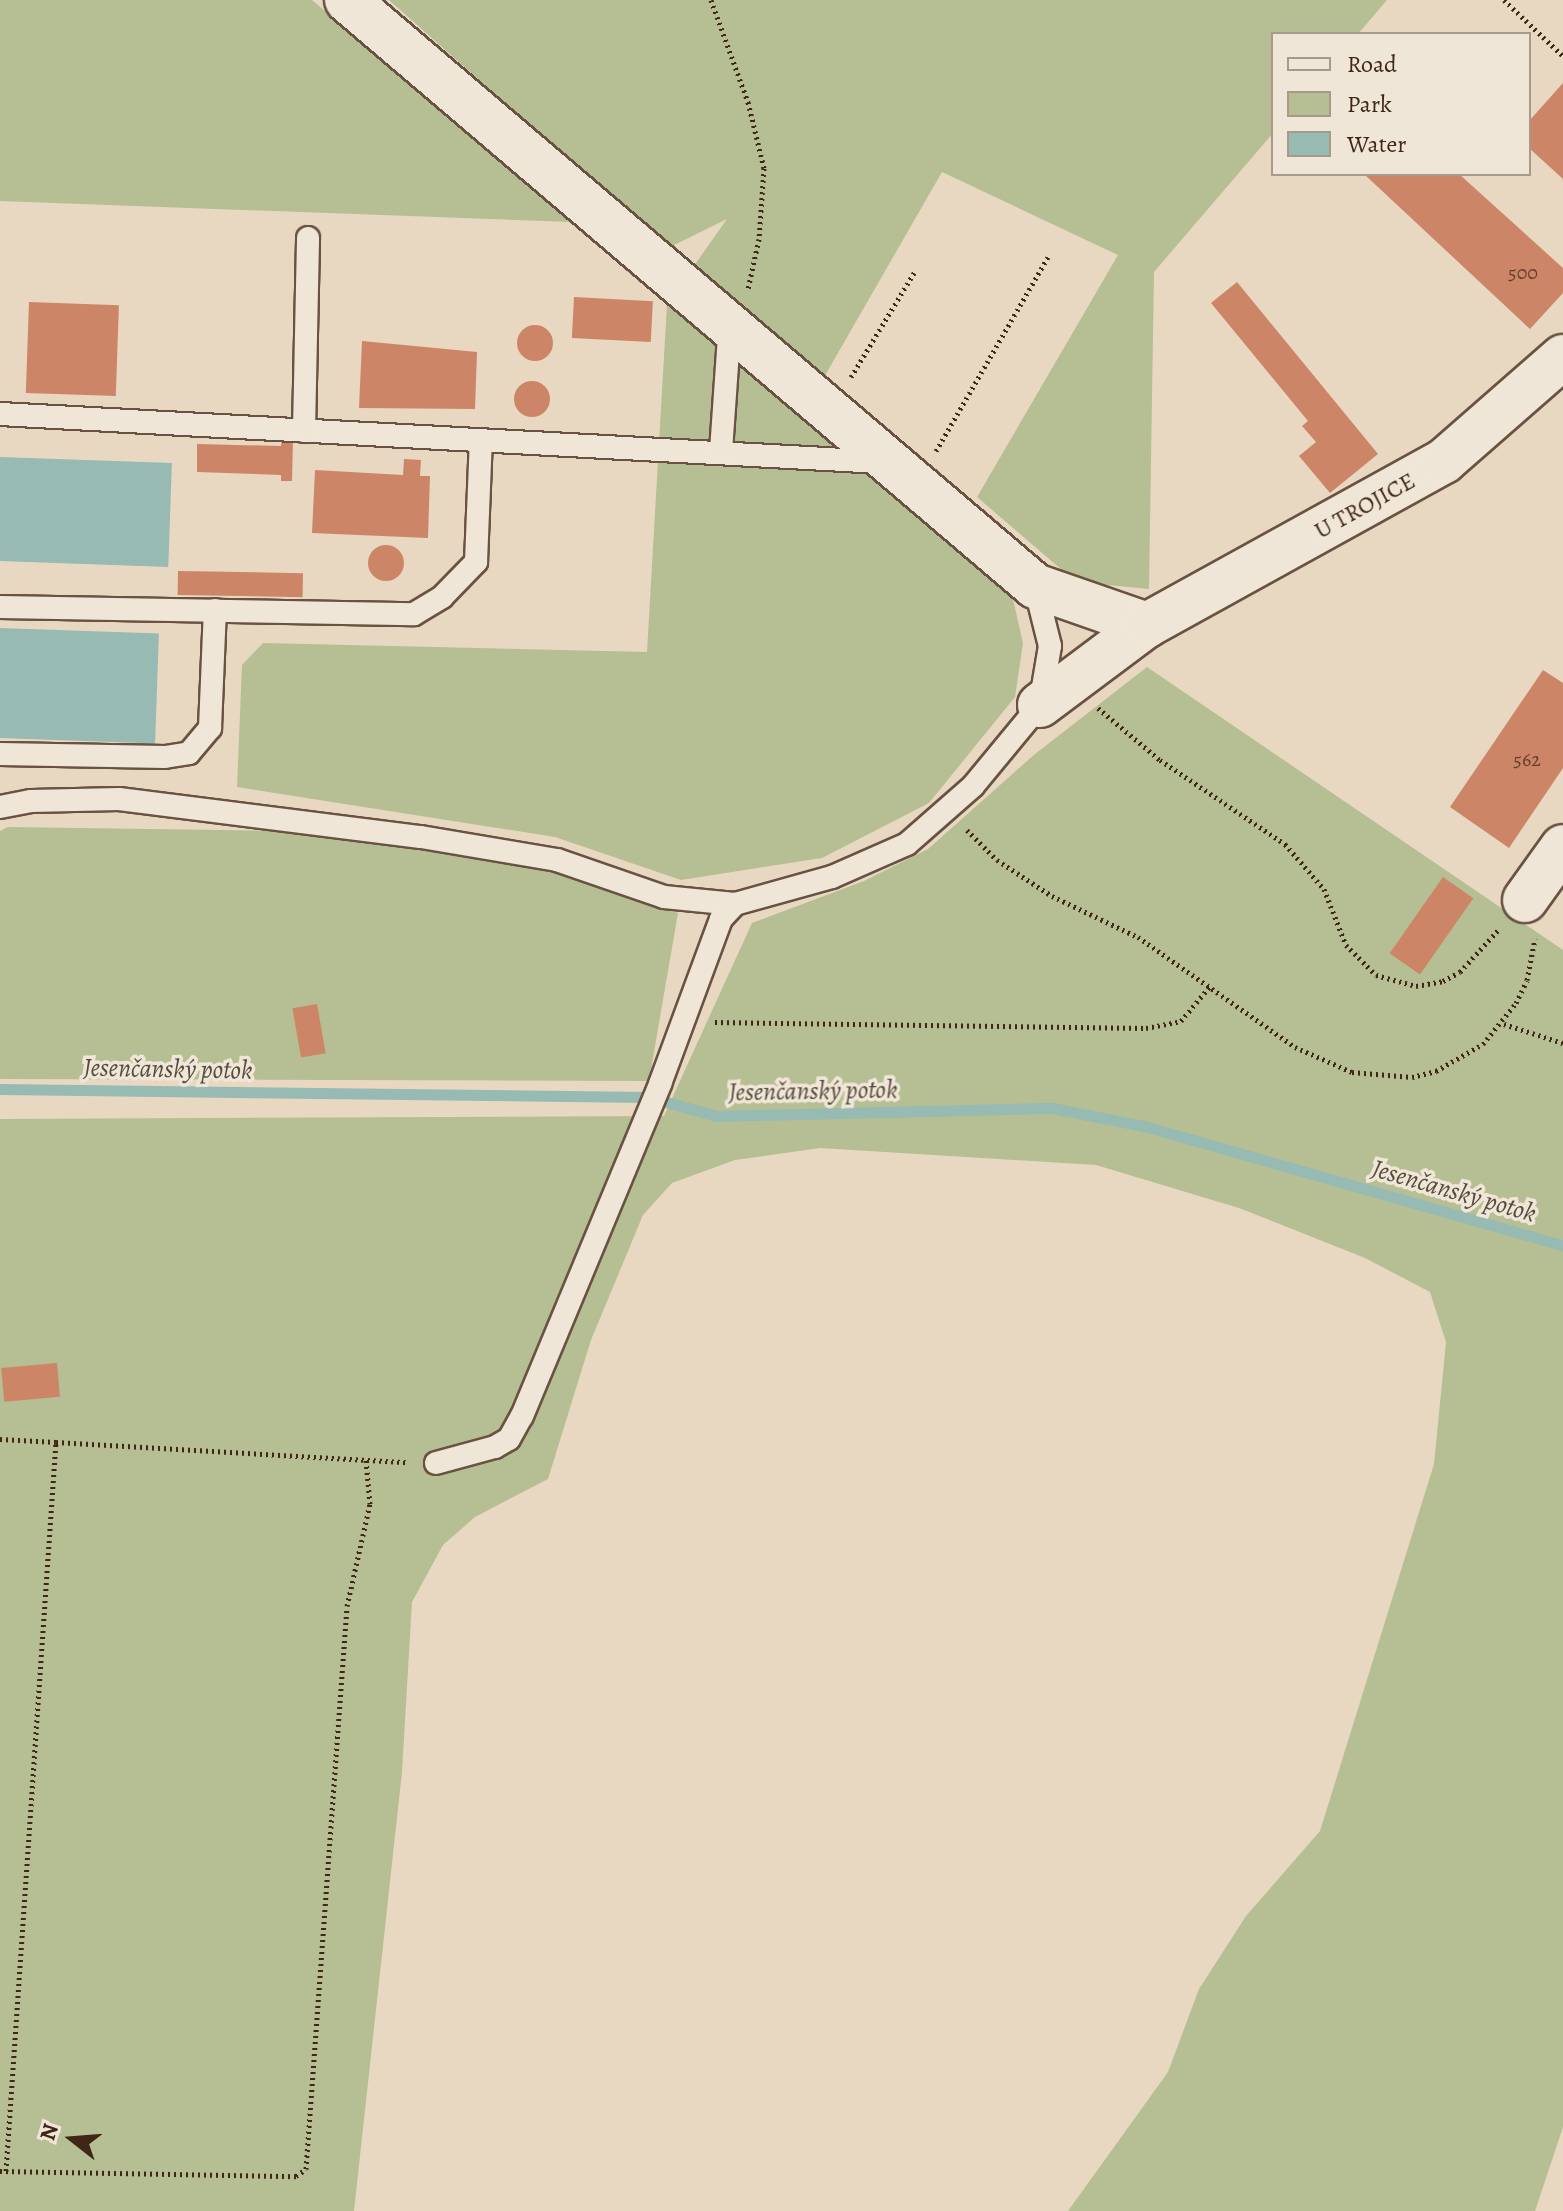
<!DOCTYPE html>
<html>
<head>
<meta charset="utf-8">
<style>
  body { margin:0 }
  #map { position:relative; width:1563px; height:2211px; overflow:hidden; background:#e8d8c1; font-family:Alegreya,serif }
  div>[style] { position:absolute }
  .green>* { inset:0; background:#b5bf93 }
  .water>* { inset:0; background:#97bab2; transform-origin:0 0 }
  .stream>* { height:11px; margin:-5.5px; padding:0 5.5px; transform-origin:5.5px; border-radius:5.5px; background:#97bab2 }
  .building>* { inset:0; background:#cd8567; transform-origin:0 0 }
  .round { border-radius:50% }
  .path>* { height:5px; margin-top:-2.5px; transform-origin:0; background:repeating-linear-gradient(90deg,#3f2617 0 2px,transparent 0 6px) }
  .roads { filter:drop-shadow(2px 0 #695242) drop-shadow(-2px 0 #695242) drop-shadow(0 2px #695242) drop-shadow(0 -2px #695242) }
  .lane>* { height:22px; margin:-11px; padding:0 11px; transform-origin:11px; border-radius:11px; background:#f0e6d7 }
  .street>* { height:44px; margin:-22px; padding:0 22px; transform-origin:22px; border-radius:22px; background:#f0e6d7 }
  span { translate:-50% -50%; white-space:nowrap; text-align:center; line-height:1.15; -webkit-text-stroke:7px #f0e6d7; paint-order:stroke }
  .number-label { font-size:20px; color:#623e2b }
  .number-label span { -webkit-text-stroke-width:0 }
  .street-label { font-size:24px; color:#3f2617 }
  .water-label { font-size:26px; color:#554b3e; font-style:italic }
  .legend { position:absolute; left:1271px; top:32px; width:260px; height:144px; box-sizing:border-box; background:#f0e6d7; border:2px solid #a9998a; margin:0; padding:10px 14px; list-style:none; font-size:24px; color:#3f2617 }
  .legend li { display:flex; align-items:center; gap:16px; height:40px }
  .legend b { width:40px; border:2px solid #a9998a }
  .north { position:absolute; left:32px; top:2099px; width:80px; height:80px; -webkit-text-stroke:6px #f0e6d7; paint-order:stroke; rotate:287deg; font-size:22px; font-weight:700; line-height:32px; text-align:center; color:#3f2617 }
  .north::after { content:''; display:block; margin:auto; width:28px; height:36px; background:#3f2617; clip-path:polygon(50% 0,100% 100%,50% 72%,0 100%) }
</style>
</head>
<body>
<div id="map">
  <div class="green">
    <i style="clip-path:polygon(0 0,312px 0,572px 222px,0 201px)"></i>
    <i style="clip-path:polygon(389px 0,1387px 0,1358px 34px,1273px 34px,1273px 133px,1154px 272px,1149px 589px,1076px 582px,977px 497px,1118px 255px,942px 172px,819px 386px,875px 482px,1013px 599px,1023px 643px,1015px 697px,929px 803px,822px 858px,681px 880px,555px 837px,237px 787px,242px 665px,263px 643px,647px 652px,667px 304px,727px 219px,668px 248px)"></i>
    <i style="clip-path:polygon(1147px 667px,1563px 950px,1563px 2127px,1535px 2211px,1068px 2211px,1168px 2072px,1199px 1989px,1246px 1916px,1320px 1831px,1434px 1464px,1446px 1342px,1430px 1292px,1365px 1258px,1239px 1208px,1096px 1165px,820px 1148px,735px 1160px,672px 1183px,643px 1215px,591px 1340px,548px 1479px,475px 1517px,443px 1545px,412px 1602px,402px 1772px,354px 2211px,0 2211px,0 1119px,664px 1116px,752px 923px,864px 881px,928px 849px,1035px 754px)"></i>
    <i style="clip-path:polygon(8px 827px,287px 831px,548px 865px,678px 913px,649px 1081px,0 1079px,0 831px)"></i>
  </div>
  <div class="water">
    <i style="left:0;top:457px;width:172px;height:104px;rotate:2deg"></i>
    <i style="left:0;top:628px;width:159px;height:110px;rotate:2deg"></i>
  </div>
  <div class="stream">
    <i style="left:0;top:1089px;width:648px;rotate:0.71deg"></i>
    <i style="left:648px;top:1097px;width:72px;rotate:15.4deg"></i>
    <i style="left:717px;top:1116px;width:335px;rotate:-1.4deg"></i>
    <i style="left:1052px;top:1108px;width:94px;rotate:11.1deg"></i>
    <i style="left:1144px;top:1126px;width:436px;rotate:15.9deg"></i>
  </div>
  <div class="building">
    <i style="clip-path:polygon(1563px 83px,1563px 179px,1529px 148px,1529px 121px)"></i>
    <i style="clip-path:polygon(1364px 174px,1459px 174px,1563px 268px,1563px 293px,1530px 329px)"></i>
    <i style="clip-path:polygon(1237px 282px,1378px 454px,1330px 493px,1299px 456px,1316px 442px,1302px 426px,1308px 421px,1211px 303px)"></i>
    <i style="left:574px;top:297px;width:79px;height:41px;rotate:3deg"></i>
    <i style="left:29px;top:302px;width:90px;height:91px;rotate:2deg"></i>
    <i class="round" style="left:517px;top:325px;width:36px;height:36px"></i>
    <i style="clip-path:polygon(362px 341px,477px 352px,475px 409px,359px 408px)"></i>
    <i class="round" style="left:514px;top:381px;width:36px;height:36px"></i>
    <i style="clip-path:polygon(282px 440px,293px 440px,292px 481px,281px 481px,281px 475px,197px 472px,197px 444px,281px 446px)"></i>
    <i style="clip-path:polygon(404px 459px,421px 460px,420px 476px,430px 476px,428px 538px,312px 533px,315px 470px,403px 475px)"></i>
    <i class="round" style="left:368px;top:545px;width:36px;height:36px"></i>
    <i style="left:178px;top:571px;width:125px;height:24px;rotate:1deg"></i>
    <i style="clip-path:polygon(1543px 670px,1563px 683px,1563px 768px,1509px 848px,1450px 807px)"></i>
    <i style="left:1443px;top:877px;width:37px;height:93px;rotate:35deg"></i>
    <i style="left:317px;top:1004px;width:50px;height:25px;rotate:80deg"></i>
    <i style="left:57px;top:1363px;width:34px;height:56px;rotate:85deg"></i>
  </div>
  <div class="path">
    <i style="left:711px;top:0;width:109px;rotate:70.1deg"></i>
    <i style="left:748px;top:102px;width:68px;rotate:76.4deg"></i>
    <i style="left:764px;top:168px;width:71px;rotate:94deg"></i>
    <i style="left:759px;top:239px;width:51px;rotate:102.4deg"></i>
    <i style="left:1504px;top:0;width:81px;rotate:43.5deg"></i>
    <i style="left:851px;top:377px;width:122px;rotate:-58.8deg"></i>
    <i style="left:936px;top:451px;width:224px;rotate:-60deg"></i>
    <i style="left:1098px;top:708px;width:81px;rotate:40deg"></i>
    <i style="left:1160px;top:760px;width:151px;rotate:33.9deg"></i>
    <i style="left:1285px;top:844px;width:60px;rotate:49.1deg"></i>
    <i style="left:1324px;top:889px;width:60px;rotate:68.6deg"></i>
    <i style="left:1346px;top:945px;width:42px;rotate:45deg"></i>
    <i style="left:1376px;top:975px;width:41px;rotate:15.4deg"></i>
    <i style="left:1416px;top:986px;width:27px;rotate:-10deg"></i>
    <i style="left:1443px;top:981px;width:19px;rotate:-28deg"></i>
    <i style="left:1460px;top:972px;width:59px;rotate:-47.7deg"></i>
    <i style="left:967px;top:830px;width:42px;rotate:45deg"></i>
    <i style="left:997px;top:860px;width:66px;rotate:33.2deg"></i>
    <i style="left:1052px;top:896px;width:95px;rotate:25.5deg"></i>
    <i style="left:1138px;top:937px;width:192px;rotate:35deg"></i>
    <i style="left:1295px;top:1047px;width:62px;rotate:23.7deg"></i>
    <i style="left:1352px;top:1072px;width:60px;rotate:4.8deg"></i>
    <i style="left:1412px;top:1077px;width:25px;rotate:-14deg"></i>
    <i style="left:1436px;top:1071px;width:54px;rotate:-29.9deg"></i>
    <i style="left:1483px;top:1044px;width:53px;rotate:-51.2deg"></i>
    <i style="left:1516px;top:1003px;width:25px;rotate:-64deg"></i>
    <i style="left:1527px;top:980px;width:42px;rotate:-79deg"></i>
    <i style="left:715px;top:1022px;width:431px;rotate:0.8deg"></i>
    <i style="left:1146px;top:1028px;width:36px;rotate:-11deg"></i>
    <i style="left:1181px;top:1021px;width:47px;rotate:-50.2deg"></i>
    <i style="left:1504px;top:1024px;width:62px;rotate:17.9deg"></i>
    <i style="left:0;top:1439px;width:56px;rotate:3.1deg"></i>
    <i style="left:0;top:2171px;width:296px;rotate:1deg"></i>
    <i style="left:296px;top:2176px;width:12px;rotate:-35deg"></i>
    <i style="left:306px;top:2169px;width:564px;rotate:-85.83deg"></i>
    <i style="left:347px;top:1606px;width:105px;rotate:-77.3deg"></i>
    <i style="left:370px;top:1504px;width:44px;rotate:-95.2deg"></i>
    <i style="left:6px;top:2171px;width:731px;rotate:-86.08deg"></i>
    <i style="left:56px;top:1442px;width:352px;rotate:3.3deg"></i>
  </div>
  <div class="roads">
    <div class="lane">
      <i style="left:0;top:414px;width:882px;rotate:3.12deg"></i>
      <i style="left:304px;top:431px;width:193px;rotate:-88.8deg"></i>
      <i style="left:721px;top:451px;width:128px;rotate:-86deg"></i>
      <i style="left:0;top:607px;width:414px;rotate:1deg"></i>
      <i style="left:414px;top:614px;width:33px;rotate:-31deg"></i>
      <i style="left:442px;top:597px;width:49px;rotate:-45.8deg"></i>
      <i style="left:476px;top:562px;width:122px;rotate:-87.7deg"></i>
      <i style="left:0;top:754px;width:165px;rotate:1deg"></i>
      <i style="left:165px;top:757px;width:24px;rotate:-9deg"></i>
      <i style="left:189px;top:753px;width:33px;rotate:-50deg"></i>
      <i style="left:210px;top:728px;width:118px;rotate:-87.6deg"></i>
      <i style="left:0;top:807px;width:32px;rotate:-11deg"></i>
      <i style="left:31px;top:801px;width:88px;rotate:-1.3deg"></i>
      <i style="left:119px;top:799px;width:304px;rotate:7.2deg"></i>
      <i style="left:421px;top:837px;width:138px;rotate:9.6deg"></i>
      <i style="left:557px;top:860px;width:113px;rotate:19.1deg"></i>
      <i style="left:664px;top:897px;width:71px;rotate:5.6deg"></i>
      <i style="left:436px;top:1463px;width:61px;rotate:-15.2deg"></i>
      <i style="left:495px;top:1447px;width:16px;rotate:-30deg"></i>
      <i style="left:509px;top:1439px;width:26px;rotate:-61deg"></i>
      <i style="left:522px;top:1416px;width:360px;rotate:-67.4deg"></i>
      <i style="left:660px;top:1084px;width:176px;rotate:-69.7deg"></i>
      <i style="left:721px;top:919px;width:21px;rotate:-47deg"></i>
      <i style="left:735px;top:904px;width:101px;rotate:-15.6deg"></i>
      <i style="left:832px;top:877px;width:82px;rotate:-23.7deg"></i>
      <i style="left:907px;top:844px;width:88px;rotate:-41.3deg"></i>
      <i style="left:973px;top:786px;width:105px;rotate:-50.4deg"></i>
      <i style="left:1040px;top:705px;width:60px;rotate:-80.4deg"></i>
      <i style="left:1050px;top:646px;width:62px;rotate:-104deg"></i>
    </div>
    <div class="street">
      <i style="left:347px;top:0;width:904px;rotate:40.42deg"></i>
      <i style="left:1035px;top:586px;width:119px;rotate:19.2deg"></i>
      <i style="left:1040px;top:705px;width:134px;rotate:-36.8deg"></i>
      <i style="left:1147px;top:625px;width:339px;rotate:-28.9deg"></i>
      <i style="left:1444px;top:461px;width:158px;rotate:-41.2deg"></i>
      <i style="left:1525px;top:900px;width:65px;rotate:-54.4deg"></i>
    </div>
  </div>
  <div class="number-label">
    <span style="left:1523px;top:272px">500</span>
    <span style="left:1527px;top:759px">562</span>
  </div>
  <div class="street-label">
    <span style="left:1365px;top:506px;rotate:-29deg">U TROJICE</span>
  </div>
  <div class="water-label">
    <span style="left:168px;top:1069px;rotate:1deg">Jesenčanský potok</span>
    <span style="left:813px;top:1091px;rotate:-1deg">Jesenčanský potok</span>
    <span style="left:1454px;top:1191px;rotate:16deg">Jesenčanský potok</span>
  </div>
  <ul class="legend">
  <li><b style="height:10px;background:#f0e6d7"></b>Road</li>
  <li><b style="height:22px;background:#b5bf93"></b>Park</li>
  <li><b style="height:22px;background:#97bab2"></b>Water</li>
  </ul>
  <div class="north">N</div>
</div>
</body>
</html>
